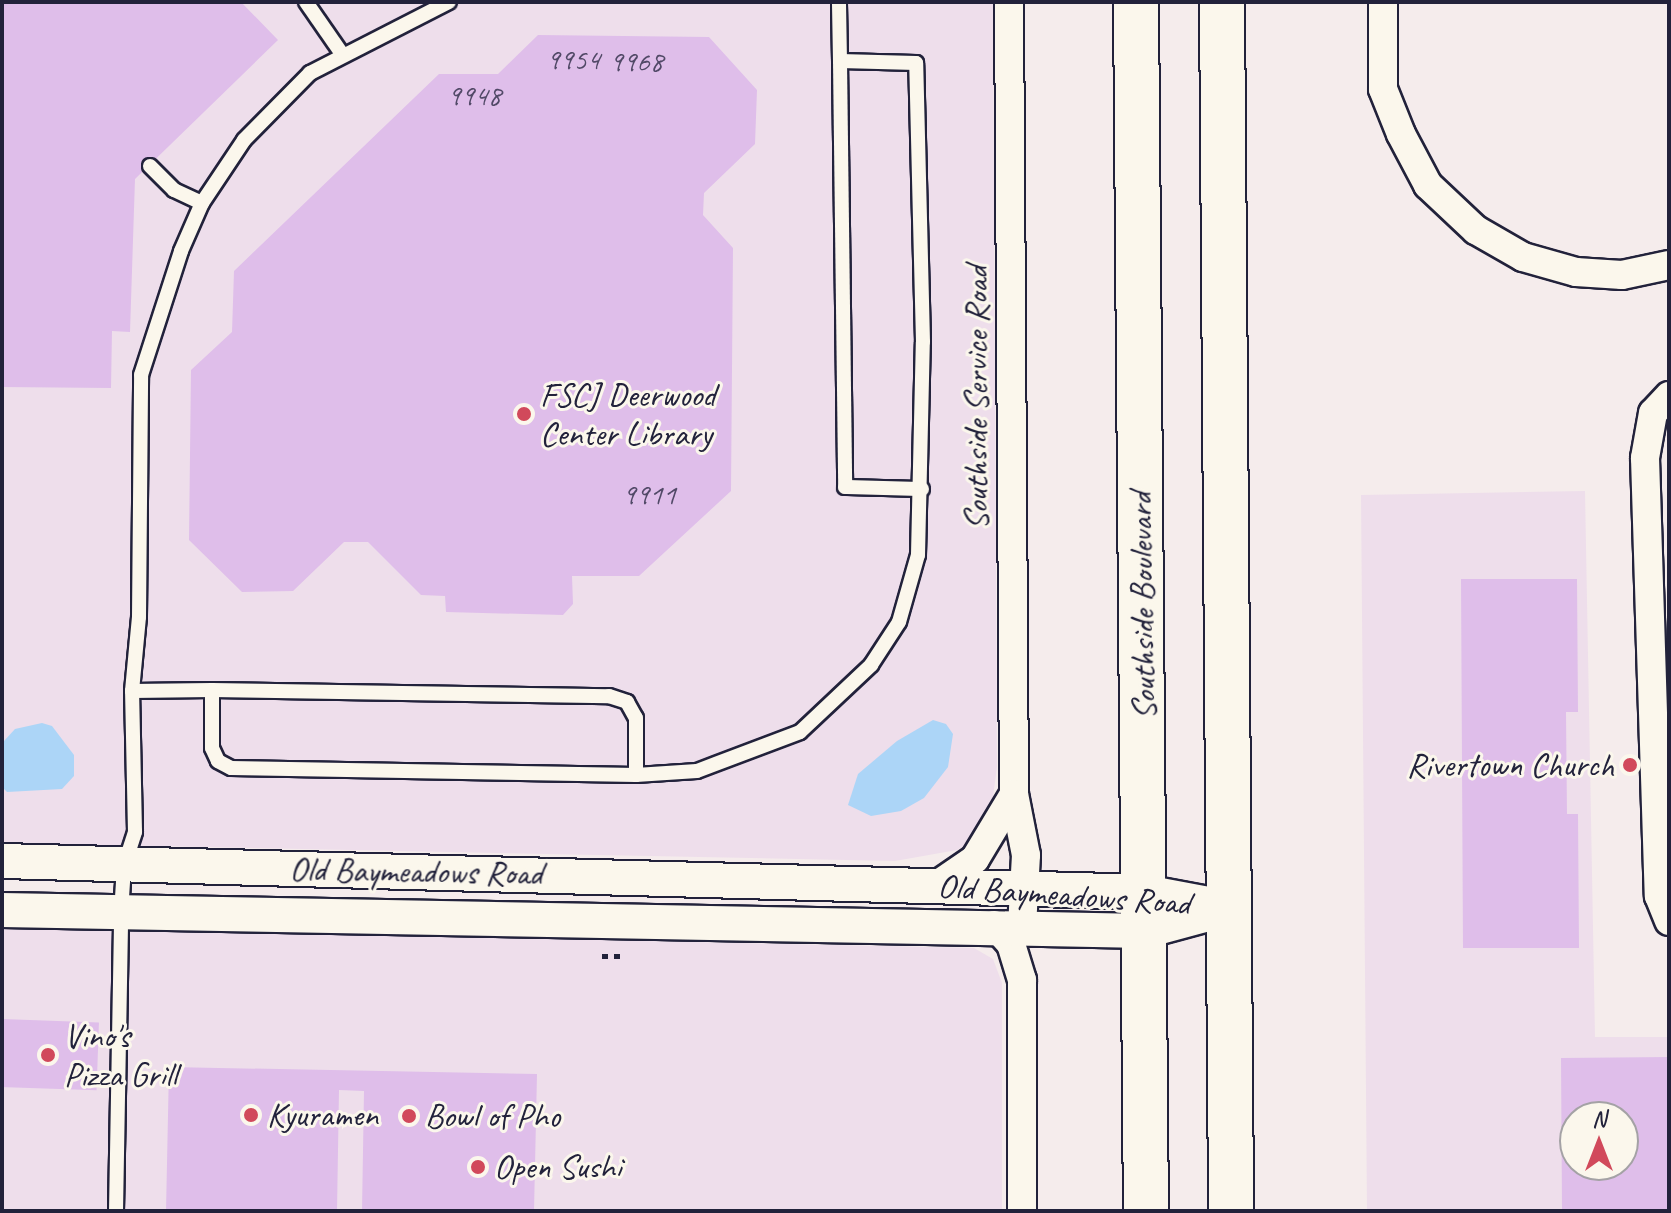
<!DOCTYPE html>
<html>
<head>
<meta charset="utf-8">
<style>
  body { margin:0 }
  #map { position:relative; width:1671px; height:1213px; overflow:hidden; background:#f5ecec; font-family:Caveat,sans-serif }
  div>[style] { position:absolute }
  .built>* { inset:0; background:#eedeeb }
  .water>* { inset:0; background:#acd5f7 }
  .building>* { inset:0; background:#dfbeea; transform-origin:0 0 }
  .path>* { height:5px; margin-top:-2.5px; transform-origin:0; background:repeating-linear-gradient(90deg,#22223b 0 6px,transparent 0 12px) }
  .roads { filter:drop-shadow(2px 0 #22223b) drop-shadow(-2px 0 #22223b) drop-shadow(0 2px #22223b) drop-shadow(0 -2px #22223b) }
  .service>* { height:14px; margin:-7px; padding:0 7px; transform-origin:7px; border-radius:7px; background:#fbf7ec }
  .minor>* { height:28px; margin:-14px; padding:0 14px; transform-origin:14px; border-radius:14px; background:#fbf7ec }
  .tertiary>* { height:34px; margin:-17px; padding:0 17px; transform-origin:17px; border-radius:17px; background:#fbf7ec }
  .trunk>* { height:44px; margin:-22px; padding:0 22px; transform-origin:22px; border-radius:22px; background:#fbf7ec }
  .dots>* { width:22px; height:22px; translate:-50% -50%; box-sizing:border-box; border:4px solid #fbf7ec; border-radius:50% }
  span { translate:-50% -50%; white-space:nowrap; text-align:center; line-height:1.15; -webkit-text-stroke:6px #fbf7ec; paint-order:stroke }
  .number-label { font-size:30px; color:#514967 }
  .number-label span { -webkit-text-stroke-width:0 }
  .poi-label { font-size:34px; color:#22223b }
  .left { translate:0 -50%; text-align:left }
  .right { translate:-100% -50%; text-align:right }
  .street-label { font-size:34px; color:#22223b }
  .frame { position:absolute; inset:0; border:4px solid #22223b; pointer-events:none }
  .north { position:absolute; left:1559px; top:1101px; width:80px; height:80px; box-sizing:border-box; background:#fbf7ec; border:2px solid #a4a2a5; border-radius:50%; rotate:0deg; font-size:22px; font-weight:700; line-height:32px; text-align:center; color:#22223b }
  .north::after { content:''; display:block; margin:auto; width:28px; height:36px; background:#d1495b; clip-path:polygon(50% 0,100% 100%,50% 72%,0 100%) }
</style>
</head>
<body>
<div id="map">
  <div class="built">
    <i style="clip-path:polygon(2px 2px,993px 2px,997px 767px,992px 804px,973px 841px,957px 850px,895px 861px,2px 843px)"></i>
    <i style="clip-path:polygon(evenodd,1585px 491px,1595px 1037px,1669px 1037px,1669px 1211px,1367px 1211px,1361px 495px,1585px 491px,1575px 1117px,1623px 1117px,1623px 1165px,1575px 1165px,1575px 1117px)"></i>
    <i style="clip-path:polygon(2px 927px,974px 948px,993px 959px,1002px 983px,1002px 1211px,2px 1211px)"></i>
  </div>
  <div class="water">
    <i style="clip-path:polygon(933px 720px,946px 724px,953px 734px,948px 767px,924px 798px,901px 811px,871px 816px,848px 805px,858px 774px,897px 741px)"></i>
    <i style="clip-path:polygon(42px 723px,52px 726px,74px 755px,74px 776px,62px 789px,7px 792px,2px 787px,4px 741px,15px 729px)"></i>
  </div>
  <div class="building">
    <i style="clip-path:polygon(2px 2px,241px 2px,278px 40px,135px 179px,130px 332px,112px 331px,111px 388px,2px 387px)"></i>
    <i style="clip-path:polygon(538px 35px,709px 37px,757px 90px,755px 144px,704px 193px,703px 215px,733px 248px,731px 491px,639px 576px,572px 576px,573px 604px,563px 615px,446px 612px,445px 596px,421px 595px,368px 542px,344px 542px,293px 591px,242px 592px,189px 540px,191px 370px,232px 332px,234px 271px,439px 74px,498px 74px)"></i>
    <i style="clip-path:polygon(1461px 579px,1577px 579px,1578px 712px,1566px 712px,1567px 814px,1578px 814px,1579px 948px,1463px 948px)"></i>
    <i style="left:2px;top:1019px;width:97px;height:68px;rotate:2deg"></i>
    <i style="clip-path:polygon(evenodd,1669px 1057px,1669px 1211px,1562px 1211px,1561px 1058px,1669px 1057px,1575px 1117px,1623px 1117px,1623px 1165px,1575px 1165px,1575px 1117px)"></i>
    <i style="clip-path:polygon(169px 1067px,537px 1074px,534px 1211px,362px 1211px,364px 1091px,339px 1090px,337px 1211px,166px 1211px)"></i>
  </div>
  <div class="path">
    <i style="left:602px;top:956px;width:23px"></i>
  </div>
  <div class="roads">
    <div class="service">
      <i style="left:306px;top:2px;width:63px;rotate:55.3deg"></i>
      <i style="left:840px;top:61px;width:426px;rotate:89.3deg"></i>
      <i style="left:845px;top:487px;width:77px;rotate:1.5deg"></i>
      <i style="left:150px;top:166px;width:34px;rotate:45deg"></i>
      <i style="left:174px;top:190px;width:31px;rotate:25deg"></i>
      <i style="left:132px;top:691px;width:80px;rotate:-0.7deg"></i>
      <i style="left:212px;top:690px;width:397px;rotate:0.9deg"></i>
      <i style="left:609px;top:696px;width:19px;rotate:18deg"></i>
      <i style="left:627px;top:702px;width:18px;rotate:61deg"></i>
      <i style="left:636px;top:718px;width:57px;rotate:90deg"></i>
      <i style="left:636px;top:775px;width:405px;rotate:-179deg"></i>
      <i style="left:231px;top:768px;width:15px;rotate:-152deg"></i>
      <i style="left:218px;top:761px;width:14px;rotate:-115deg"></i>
      <i style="left:212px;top:748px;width:58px;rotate:-90deg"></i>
      <i style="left:636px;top:775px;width:61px;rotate:-3.8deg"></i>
      <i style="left:697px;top:771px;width:110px;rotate:-20.7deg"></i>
      <i style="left:800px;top:732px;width:98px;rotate:-43.3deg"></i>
      <i style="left:871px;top:665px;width:51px;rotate:-56.9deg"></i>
      <i style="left:899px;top:622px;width:70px;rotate:-74.2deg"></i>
      <i style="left:918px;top:555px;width:213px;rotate:-88.7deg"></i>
      <i style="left:923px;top:342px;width:279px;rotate:-91.4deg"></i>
      <i style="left:916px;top:63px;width:76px;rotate:-178.5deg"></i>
      <i style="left:840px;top:61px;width:59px;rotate:-91deg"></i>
      <i style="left:116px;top:1211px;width:298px;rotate:-89deg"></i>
      <i style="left:121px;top:913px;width:47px;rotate:-86.3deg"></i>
      <i style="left:124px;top:866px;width:36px;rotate:-72deg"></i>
      <i style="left:135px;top:832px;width:141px;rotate:-91.2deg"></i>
      <i style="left:132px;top:691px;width:74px;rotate:-84.6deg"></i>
      <i style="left:139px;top:617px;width:242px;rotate:-89.5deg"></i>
      <i style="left:141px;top:375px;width:130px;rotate:-72.1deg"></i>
      <i style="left:181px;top:251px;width:52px;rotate:-66.4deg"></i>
      <i style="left:202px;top:203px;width:76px;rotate:-56.3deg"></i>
      <i style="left:244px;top:140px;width:94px;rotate:-45.4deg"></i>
      <i style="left:310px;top:73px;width:156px;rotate:-27.1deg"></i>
    </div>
    <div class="minor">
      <i style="left:1009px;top:2px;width:792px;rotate:89.64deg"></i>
      <i style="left:1014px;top:794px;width:62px;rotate:78.9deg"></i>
      <i style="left:1026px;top:855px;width:71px;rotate:93.2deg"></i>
      <i style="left:1383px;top:2px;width:87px;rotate:90deg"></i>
      <i style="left:1383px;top:89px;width:48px;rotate:68.2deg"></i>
      <i style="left:1401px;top:134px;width:58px;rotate:62.1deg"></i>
      <i style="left:1428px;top:185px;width:66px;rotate:43.2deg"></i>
      <i style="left:1476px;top:230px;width:54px;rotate:29.9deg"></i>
      <i style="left:1523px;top:257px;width:55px;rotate:15.8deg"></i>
      <i style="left:1576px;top:272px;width:46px;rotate:3.7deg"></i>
      <i style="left:1622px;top:275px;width:48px;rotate:-12deg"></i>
      <i style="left:1669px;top:396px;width:23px;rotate:133deg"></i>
      <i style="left:1653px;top:413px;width:46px;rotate:100.1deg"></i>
      <i style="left:1645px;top:458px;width:438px;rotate:88.2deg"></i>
      <i style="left:1659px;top:896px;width:27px;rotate:68deg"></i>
      <i style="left:937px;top:885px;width:46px;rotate:-34.4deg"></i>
      <i style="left:975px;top:859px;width:76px;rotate:-59deg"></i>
      <i style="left:994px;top:925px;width:25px;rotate:48deg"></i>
      <i style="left:1011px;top:944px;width:38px;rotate:73deg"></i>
      <i style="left:1022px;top:980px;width:231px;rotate:90deg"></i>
    </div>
    <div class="tertiary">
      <i style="left:2px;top:861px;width:1143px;rotate:1.55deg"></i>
      <i style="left:1145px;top:892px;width:76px;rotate:10.6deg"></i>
      <i style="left:2px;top:910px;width:1143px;rotate:1.05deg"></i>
      <i style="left:1145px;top:931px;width:88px;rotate:-15.1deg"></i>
    </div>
    <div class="trunk">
      <i style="left:1136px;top:2px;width:1209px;rotate:89.53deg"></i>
      <i style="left:1222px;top:2px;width:1209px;rotate:89.57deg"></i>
    </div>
  </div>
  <div class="dots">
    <i style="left:524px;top:414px;background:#d1495b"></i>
    <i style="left:1630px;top:765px;background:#d1495b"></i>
    <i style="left:48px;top:1055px;background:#d1495b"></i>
    <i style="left:251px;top:1115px;background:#d1495b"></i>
    <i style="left:409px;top:1116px;background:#d1495b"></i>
    <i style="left:478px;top:1167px;background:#d1495b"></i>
  </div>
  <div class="number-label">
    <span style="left:573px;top:59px">9954</span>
    <span style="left:636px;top:61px">9968</span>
    <span style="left:474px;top:95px">9948</span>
    <span style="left:649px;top:494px">9911</span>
  </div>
  <div class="poi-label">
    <span class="left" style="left:540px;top:414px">FSCJ Deerwood<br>Center Library</span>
    <span class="right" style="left:1614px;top:765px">Rivertown Church</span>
    <span class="left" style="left:64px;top:1055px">Vino's<br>Pizza Grill</span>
    <span class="left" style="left:267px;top:1115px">Kyuramen</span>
    <span class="left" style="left:425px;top:1116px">Bowl of Pho</span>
    <span class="left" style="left:494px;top:1167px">Open Sushi</span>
  </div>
  <div class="street-label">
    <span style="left:976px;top:398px;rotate:-90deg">Southside Service Road</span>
    <span style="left:1142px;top:606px;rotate:-91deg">Southside Boulevard</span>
    <span style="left:416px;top:871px;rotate:1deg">Old Baymeadows Road</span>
    <span style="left:1064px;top:894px;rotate:4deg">Old Baymeadows Road</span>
  </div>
  <div class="frame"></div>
  <div class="north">N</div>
</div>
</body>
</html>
